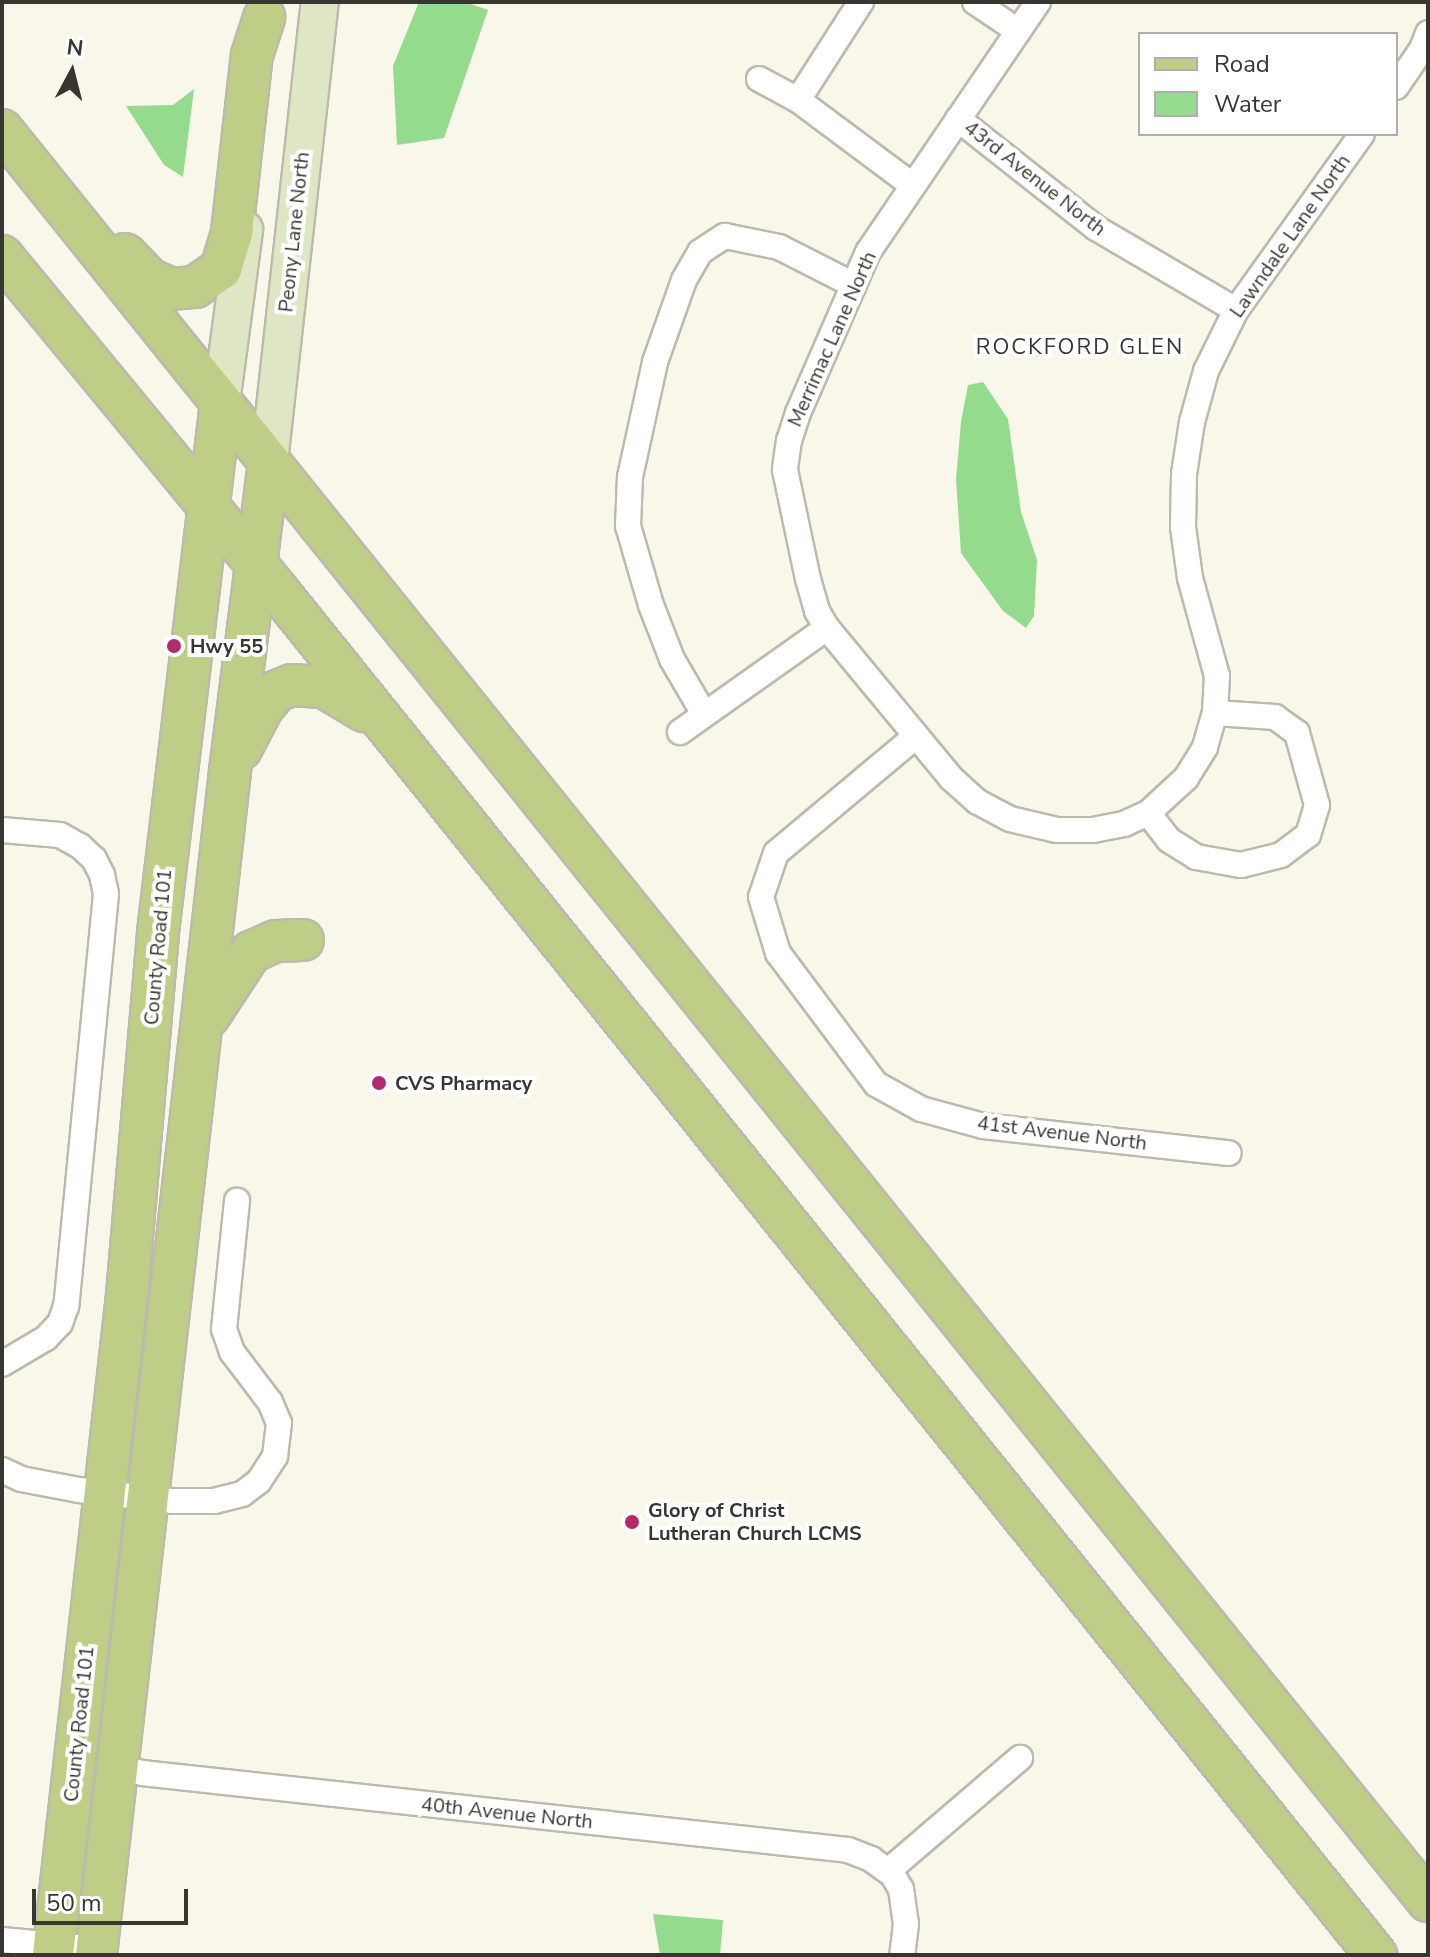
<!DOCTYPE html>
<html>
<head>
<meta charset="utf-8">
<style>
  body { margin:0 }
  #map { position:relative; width:1430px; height:1957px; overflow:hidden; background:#f9f7e9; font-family:"Nunito Sans",sans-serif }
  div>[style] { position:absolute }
  .water>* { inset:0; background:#94db8d }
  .roads { filter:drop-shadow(2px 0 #bcbaac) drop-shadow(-2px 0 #bcbaac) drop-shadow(0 2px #bcbaac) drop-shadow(0 -2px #bcbaac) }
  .minor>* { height:24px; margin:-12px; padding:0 12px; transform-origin:12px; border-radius:12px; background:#fff }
  .secondary>* { height:36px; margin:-18px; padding:0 18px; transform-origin:18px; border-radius:18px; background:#dfe6c3 }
  .primary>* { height:40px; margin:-20px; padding:0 20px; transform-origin:20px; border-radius:20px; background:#bece87 }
  .dots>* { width:22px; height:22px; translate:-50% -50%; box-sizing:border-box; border:4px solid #fff; border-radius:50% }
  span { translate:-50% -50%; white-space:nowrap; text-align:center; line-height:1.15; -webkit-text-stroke:8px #fff; paint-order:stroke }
  .street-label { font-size:20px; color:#373631 }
  .poi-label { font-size:20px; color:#373631; font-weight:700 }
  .left { translate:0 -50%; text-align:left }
  .neighbourhood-label { font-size:22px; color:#373631; letter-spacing:2px }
  .frame { position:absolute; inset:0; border:4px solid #373631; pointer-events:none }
  .legend { position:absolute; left:1138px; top:32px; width:260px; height:104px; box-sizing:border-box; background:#fff; border:2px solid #afafad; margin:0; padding:10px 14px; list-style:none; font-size:24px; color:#373631 }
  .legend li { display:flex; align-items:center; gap:16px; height:40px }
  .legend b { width:40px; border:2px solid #afafad }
  .north { position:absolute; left:32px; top:32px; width:80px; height:80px; -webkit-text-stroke:6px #fff; paint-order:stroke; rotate:7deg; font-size:22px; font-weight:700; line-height:32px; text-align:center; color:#373631 }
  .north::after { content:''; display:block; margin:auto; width:28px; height:36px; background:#373631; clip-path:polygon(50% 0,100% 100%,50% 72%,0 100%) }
  .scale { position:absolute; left:32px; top:1889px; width:156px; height:36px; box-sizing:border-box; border:4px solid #373631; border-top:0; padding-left:10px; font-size:24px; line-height:28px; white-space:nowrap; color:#373631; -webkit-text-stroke:6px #fff; paint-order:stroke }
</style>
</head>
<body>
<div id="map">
  <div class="water">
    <i style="clip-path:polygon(419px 2px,465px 2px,488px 10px,444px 138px,397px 145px,393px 66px)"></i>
    <i style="clip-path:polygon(194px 89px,183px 177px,164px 165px,126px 106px,173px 105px)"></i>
    <i style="clip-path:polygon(983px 382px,1008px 419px,1021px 512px,1037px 560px,1034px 616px,1026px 628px,1003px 611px,961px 553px,956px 479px,961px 422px,968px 385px)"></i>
    <i style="clip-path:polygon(653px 1914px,723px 1920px,720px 1955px,660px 1955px)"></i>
  </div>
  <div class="roads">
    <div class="minor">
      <i style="left:975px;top:2px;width:52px;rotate:34deg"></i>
      <i style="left:1038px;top:2px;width:302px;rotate:124.2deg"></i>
      <i style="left:868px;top:252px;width:176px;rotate:113.5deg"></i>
      <i style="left:798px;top:413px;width:28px;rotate:108deg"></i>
      <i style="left:789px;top:440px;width:30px;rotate:98deg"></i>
      <i style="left:785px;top:470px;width:111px;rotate:78.1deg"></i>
      <i style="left:808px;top:579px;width:33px;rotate:74deg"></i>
      <i style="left:817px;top:611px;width:20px;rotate:60deg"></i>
      <i style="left:827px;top:628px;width:195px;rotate:50.4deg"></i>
      <i style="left:951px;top:778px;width:36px;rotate:42deg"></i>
      <i style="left:978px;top:802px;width:36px;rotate:28deg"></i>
      <i style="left:1010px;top:819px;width:48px;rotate:13.2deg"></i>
      <i style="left:1057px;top:830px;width:36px"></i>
      <i style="left:1093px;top:830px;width:32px;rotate:-11deg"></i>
      <i style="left:1124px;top:824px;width:26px;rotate:-25deg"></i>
      <i style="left:1148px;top:813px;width:52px;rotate:-42.6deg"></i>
      <i style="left:1186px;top:778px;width:36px;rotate:-58deg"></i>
      <i style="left:1205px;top:747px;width:35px;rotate:-74deg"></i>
      <i style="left:1215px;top:713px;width:37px;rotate:-87deg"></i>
      <i style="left:1217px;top:676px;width:102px;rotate:-105.4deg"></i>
      <i style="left:1190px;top:578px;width:51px;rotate:-97.8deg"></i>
      <i style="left:1183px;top:527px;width:53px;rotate:-88.9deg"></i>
      <i style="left:1184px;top:474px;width:53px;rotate:-81.3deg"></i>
      <i style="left:1192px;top:422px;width:53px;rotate:-74.6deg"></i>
      <i style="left:1206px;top:371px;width:68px;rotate:-63.8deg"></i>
      <i style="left:1236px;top:310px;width:216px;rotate:-54.4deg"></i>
      <i style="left:759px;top:79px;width:44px;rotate:28.3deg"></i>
      <i style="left:798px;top:100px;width:142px;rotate:36.7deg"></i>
      <i style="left:1396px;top:87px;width:46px;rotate:-55.6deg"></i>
      <i style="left:1422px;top:49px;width:17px;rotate:-69deg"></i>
      <i style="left:798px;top:100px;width:117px;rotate:-57.3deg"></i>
      <i style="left:958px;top:119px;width:176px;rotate:38.3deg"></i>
      <i style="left:1096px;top:228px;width:162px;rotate:30.4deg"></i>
      <i style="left:704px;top:714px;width:64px;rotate:-120.2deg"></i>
      <i style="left:672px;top:659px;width:58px;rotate:-111.3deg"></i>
      <i style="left:651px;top:605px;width:82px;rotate:-106.2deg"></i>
      <i style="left:628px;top:526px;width:49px;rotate:-87.7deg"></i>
      <i style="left:630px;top:477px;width:118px;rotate:-77.7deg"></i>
      <i style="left:655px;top:362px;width:87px;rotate:-70.5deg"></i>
      <i style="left:684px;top:280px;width:32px;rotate:-60deg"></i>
      <i style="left:700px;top:252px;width:30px;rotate:-33deg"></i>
      <i style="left:725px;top:236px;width:55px;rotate:11.5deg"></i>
      <i style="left:779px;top:247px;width:84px;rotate:26.9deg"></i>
      <i style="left:680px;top:732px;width:180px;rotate:-35.3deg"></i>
      <i style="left:916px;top:736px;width:182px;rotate:140.1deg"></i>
      <i style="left:776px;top:853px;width:46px;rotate:108.8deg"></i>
      <i style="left:761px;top:897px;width:59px;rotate:73.1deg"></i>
      <i style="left:778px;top:953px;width:164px;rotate:53.2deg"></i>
      <i style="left:876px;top:1084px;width:51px;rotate:29.1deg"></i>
      <i style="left:921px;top:1109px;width:64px;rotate:15.3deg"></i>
      <i style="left:983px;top:1126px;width:247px;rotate:6.3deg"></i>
      <i style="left:1148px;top:813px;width:34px;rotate:52deg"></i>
      <i style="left:1169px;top:840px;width:32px;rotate:32deg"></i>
      <i style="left:1196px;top:857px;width:46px;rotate:10.1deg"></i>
      <i style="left:1241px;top:865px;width:41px;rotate:-14deg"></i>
      <i style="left:1281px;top:855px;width:34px;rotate:-37deg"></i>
      <i style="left:1308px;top:835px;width:31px;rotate:-73deg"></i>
      <i style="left:1317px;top:805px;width:75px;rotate:-105.5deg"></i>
      <i style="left:1297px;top:733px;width:27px;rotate:-144deg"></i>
      <i style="left:1275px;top:717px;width:60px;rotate:-176.2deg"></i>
      <i style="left:2px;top:830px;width:58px;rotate:4.9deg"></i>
      <i style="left:60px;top:835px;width:23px;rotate:29deg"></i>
      <i style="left:80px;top:846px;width:19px;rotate:43deg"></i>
      <i style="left:94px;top:859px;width:18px;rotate:63deg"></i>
      <i style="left:102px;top:875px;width:19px;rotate:78deg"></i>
      <i style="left:106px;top:894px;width:414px;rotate:95.5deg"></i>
      <i style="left:66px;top:1306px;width:18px;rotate:109deg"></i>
      <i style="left:60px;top:1323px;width:21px;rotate:133deg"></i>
      <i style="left:46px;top:1338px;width:51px;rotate:149.4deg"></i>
      <i style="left:2px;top:1470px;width:21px;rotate:25deg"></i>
      <i style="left:21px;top:1479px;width:59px;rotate:10.7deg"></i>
      <i style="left:79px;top:1490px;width:95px;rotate:6.7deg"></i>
      <i style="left:173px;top:1501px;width:41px"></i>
      <i style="left:214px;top:1501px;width:29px;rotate:-14deg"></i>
      <i style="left:242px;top:1494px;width:21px;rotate:-37deg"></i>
      <i style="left:259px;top:1481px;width:30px;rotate:-57deg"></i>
      <i style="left:275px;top:1456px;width:33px;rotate:-83deg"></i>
      <i style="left:279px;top:1423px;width:23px;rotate:-113deg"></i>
      <i style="left:270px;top:1402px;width:63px;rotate:-127.2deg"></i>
      <i style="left:232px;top:1352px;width:24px;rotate:-109deg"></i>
      <i style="left:224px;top:1329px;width:129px;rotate:-84.2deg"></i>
      <i style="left:117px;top:1767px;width:26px;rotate:13deg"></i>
      <i style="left:142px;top:1773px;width:710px;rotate:6.22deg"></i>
      <i style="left:848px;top:1850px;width:25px;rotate:21deg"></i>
      <i style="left:871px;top:1859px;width:26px;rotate:36deg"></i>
      <i style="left:892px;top:1874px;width:17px;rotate:59deg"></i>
      <i style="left:901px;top:1889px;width:35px;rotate:82deg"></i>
      <i style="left:906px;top:1924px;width:31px;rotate:97deg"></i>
      <i style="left:888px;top:1871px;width:174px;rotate:-40.6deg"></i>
      <i style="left:2px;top:1940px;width:95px;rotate:5.4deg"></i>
    </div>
    <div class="secondary">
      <i style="left:221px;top:403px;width:175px;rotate:-82.4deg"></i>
      <i style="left:269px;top:462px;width:463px;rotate:-83.7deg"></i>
    </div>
    <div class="primary">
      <i style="left:2px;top:130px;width:2274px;rotate:51.16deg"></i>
      <i style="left:125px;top:254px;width:35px;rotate:46deg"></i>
      <i style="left:149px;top:279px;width:24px;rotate:24deg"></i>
      <i style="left:171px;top:289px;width:24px;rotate:-5deg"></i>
      <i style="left:195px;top:287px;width:32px;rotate:-35deg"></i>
      <i style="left:221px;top:269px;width:39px;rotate:-73deg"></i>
      <i style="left:232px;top:232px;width:178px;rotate:-83.6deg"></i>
      <i style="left:252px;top:55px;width:40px;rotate:-72deg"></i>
      <i style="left:2px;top:256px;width:435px;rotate:50.5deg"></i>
      <i style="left:279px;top:592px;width:1750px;rotate:51.17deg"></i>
      <i style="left:241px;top:749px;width:47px;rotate:-62.4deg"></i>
      <i style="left:263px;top:707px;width:21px;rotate:-49deg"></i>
      <i style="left:277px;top:691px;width:16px;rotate:-22deg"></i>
      <i style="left:292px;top:685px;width:32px;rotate:4deg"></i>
      <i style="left:324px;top:687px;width:47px;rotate:31deg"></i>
      <i style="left:209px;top:1016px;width:77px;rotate:-56.7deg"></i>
      <i style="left:251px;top:952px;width:27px;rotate:-24deg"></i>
      <i style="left:276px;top:941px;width:27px;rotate:-2deg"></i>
      <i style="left:53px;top:1955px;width:664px;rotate:-83.6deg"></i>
      <i style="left:127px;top:1295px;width:364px;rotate:-85.1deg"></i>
      <i style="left:158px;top:932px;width:533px;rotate:-83.21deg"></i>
      <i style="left:96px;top:1955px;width:1192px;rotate:-83.54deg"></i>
      <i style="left:230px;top:771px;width:311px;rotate:-82.8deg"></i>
    </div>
  </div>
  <div class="dots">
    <i style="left:174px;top:646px;background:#b22b6d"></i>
    <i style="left:379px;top:1083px;background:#b22b6d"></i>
    <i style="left:632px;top:1522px;background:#b22b6d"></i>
  </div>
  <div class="street-label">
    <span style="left:1035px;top:178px;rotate:38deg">43rd Avenue North</span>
    <span style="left:294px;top:232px;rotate:-84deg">Peony Lane North</span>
    <span style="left:1290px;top:236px;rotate:-55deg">Lawndale Lane North</span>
    <span style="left:832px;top:339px;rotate:-66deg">Merrimac Lane North</span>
    <span style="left:158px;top:947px;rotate:-85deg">County Road 101</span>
    <span style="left:1062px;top:1133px;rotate:7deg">41st Avenue North</span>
    <span style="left:79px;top:1724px;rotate:-84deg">County Road 101</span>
    <span style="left:507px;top:1813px;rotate:6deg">40th Avenue North</span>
  </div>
  <div class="poi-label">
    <span class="left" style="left:190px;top:646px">Hwy 55</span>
    <span class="left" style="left:395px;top:1083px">CVS Pharmacy</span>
    <span class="left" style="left:648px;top:1522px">Glory of Christ<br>Lutheran Church LCMS</span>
  </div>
  <div class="neighbourhood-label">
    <span style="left:1080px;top:348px">ROCKFORD GLEN</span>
  </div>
  <div class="frame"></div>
  <ul class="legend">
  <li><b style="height:10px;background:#bece87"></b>Road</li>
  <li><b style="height:22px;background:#94db8d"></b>Water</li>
  </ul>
  <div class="north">N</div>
  <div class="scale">50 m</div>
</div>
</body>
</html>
